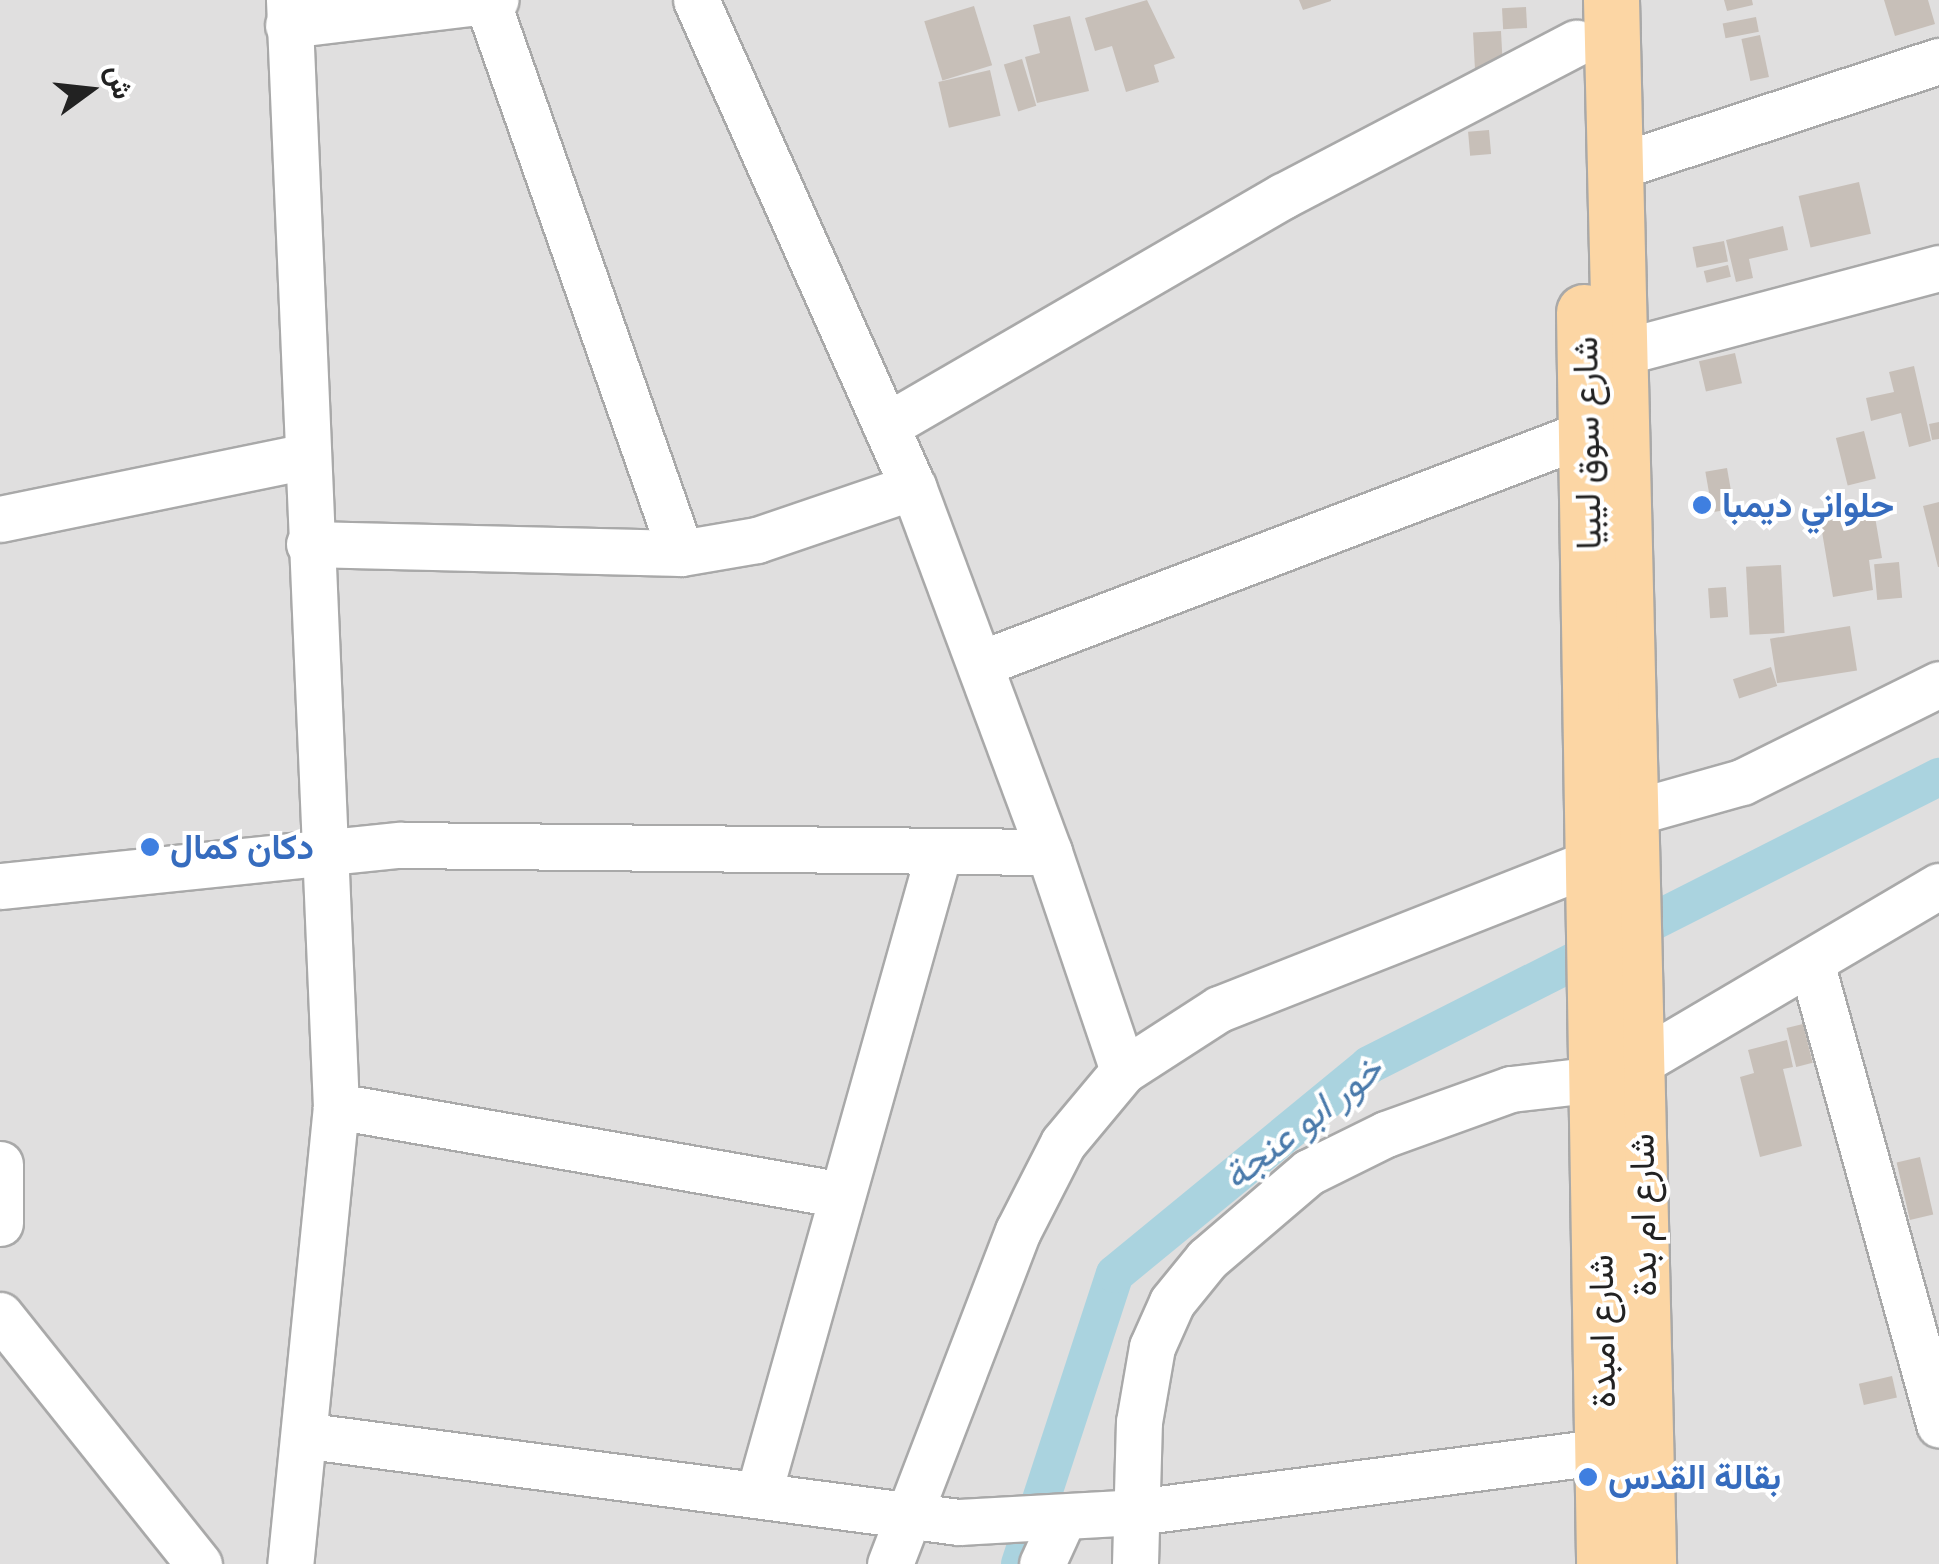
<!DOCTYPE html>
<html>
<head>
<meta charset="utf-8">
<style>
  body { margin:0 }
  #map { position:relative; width:1939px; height:1564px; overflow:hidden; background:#f2efe9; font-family:"Fira Sans",Vazirmatn,sans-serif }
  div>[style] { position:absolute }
  .residential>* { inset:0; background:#e0dfdf; transform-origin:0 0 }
  .canal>* { height:38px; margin:-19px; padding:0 19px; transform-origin:19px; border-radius:19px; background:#aad3df }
  .building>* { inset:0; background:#c7bfb8; transform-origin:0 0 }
  .roads { filter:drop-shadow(2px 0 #a9a9a9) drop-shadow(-2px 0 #a9a9a9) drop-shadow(0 2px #a9a9a9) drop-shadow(0 -2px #a9a9a9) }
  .minor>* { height:45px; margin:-22.5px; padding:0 22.5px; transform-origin:22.5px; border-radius:22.5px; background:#fff }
  .major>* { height:55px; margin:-27.5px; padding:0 27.5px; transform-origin:27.5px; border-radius:27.5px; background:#fcd6a4 }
  .dots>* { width:28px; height:28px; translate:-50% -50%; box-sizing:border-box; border:5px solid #fff; border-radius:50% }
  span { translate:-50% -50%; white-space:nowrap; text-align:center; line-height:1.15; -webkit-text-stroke:8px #fff; paint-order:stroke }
  .street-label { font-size:35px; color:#222 }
  .shop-label { font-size:35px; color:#366cbe; font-weight:700 }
  .left { translate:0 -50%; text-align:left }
  .water-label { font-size:38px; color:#4a7aab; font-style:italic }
  .north { position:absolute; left:40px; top:40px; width:100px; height:100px; -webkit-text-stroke:8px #fff; paint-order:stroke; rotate:75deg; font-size:28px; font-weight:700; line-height:40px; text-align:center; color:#222 }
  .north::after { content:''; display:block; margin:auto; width:35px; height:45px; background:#222; clip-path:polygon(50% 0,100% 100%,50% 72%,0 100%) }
</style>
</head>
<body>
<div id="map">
  <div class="residential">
    <i style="left:0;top:0;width:1939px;height:1564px"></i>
  </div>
  <div class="canal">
    <i style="left:1020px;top:1564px;width:305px;rotate:-71.9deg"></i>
    <i style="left:1115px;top:1274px;width:329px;rotate:-39.4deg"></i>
    <i style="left:1369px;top:1065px;width:639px;rotate:-26.81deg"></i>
  </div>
  <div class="building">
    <i style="clip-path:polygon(1147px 0,1175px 58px,1154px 65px,1159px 82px,1126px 92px,1112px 46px,1095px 51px,1085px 18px)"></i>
    <i style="clip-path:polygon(1299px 0,1331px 0,1331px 1px,1303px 10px)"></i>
    <i style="clip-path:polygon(1724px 0,1752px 0,1753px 5px,1727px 11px)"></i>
    <i style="clip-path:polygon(1884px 0,1928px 0,1935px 24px,1895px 36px)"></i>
    <i style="left:974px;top:6px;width:62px;height:52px;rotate:73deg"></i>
    <i style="left:1526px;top:7px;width:21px;height:24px;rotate:87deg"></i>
    <i style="clip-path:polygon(1070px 16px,1089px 91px,1037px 103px,1025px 57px,1040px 53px,1033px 25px)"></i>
    <i style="left:1756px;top:17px;width:15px;height:34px;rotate:79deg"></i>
    <i style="left:1501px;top:31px;width:37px;height:28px;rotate:87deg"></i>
    <i style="left:1760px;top:35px;width:43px;height:19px;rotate:78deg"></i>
    <i style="left:1022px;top:59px;width:49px;height:19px;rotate:73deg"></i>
    <i style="left:990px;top:70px;width:47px;height:53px;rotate:77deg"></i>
    <i style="left:1489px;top:130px;width:24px;height:21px;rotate:85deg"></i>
    <i style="left:1859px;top:182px;width:53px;height:62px;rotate:77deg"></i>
    <i style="clip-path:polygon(1783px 226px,1788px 250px,1749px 259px,1753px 278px,1736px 282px,1726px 240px)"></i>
    <i style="left:1724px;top:241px;width:21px;height:32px;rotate:79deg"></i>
    <i style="left:1728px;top:265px;width:12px;height:25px;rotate:76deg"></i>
    <i style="left:1735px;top:353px;width:31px;height:37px;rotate:77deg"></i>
    <i style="clip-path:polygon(1914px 366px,1931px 441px,1909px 447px,1901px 413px,1871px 421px,1866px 398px,1894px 392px,1889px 372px)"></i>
    <i style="clip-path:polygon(1939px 422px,1939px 439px,1932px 440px,1929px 424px)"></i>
    <i style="left:1864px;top:431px;width:49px;height:29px;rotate:76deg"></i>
    <i style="left:1727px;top:468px;width:41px;height:22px;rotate:80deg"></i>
    <i style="clip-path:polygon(1939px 502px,1939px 567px,1938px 567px,1923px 506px)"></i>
    <i style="clip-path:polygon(1874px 511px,1882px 558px,1869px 560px,1873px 590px,1833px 597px,1820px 520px)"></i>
    <i style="left:1899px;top:562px;width:36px;height:25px;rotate:85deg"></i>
    <i style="left:1781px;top:565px;width:68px;height:35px;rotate:87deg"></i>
    <i style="left:1726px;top:587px;width:30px;height:18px;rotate:86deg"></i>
    <i style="left:1850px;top:626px;width:45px;height:81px;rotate:81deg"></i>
    <i style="left:1771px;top:667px;width:20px;height:40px;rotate:72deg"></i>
    <i style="left:1803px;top:1024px;width:40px;height:17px;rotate:76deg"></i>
    <i style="clip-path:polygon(1787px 1040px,1793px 1067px,1783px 1069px,1802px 1146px,1760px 1157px,1740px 1077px,1754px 1073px,1748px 1050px)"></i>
    <i style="left:1920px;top:1157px;width:59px;height:24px;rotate:77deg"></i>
    <i style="left:1892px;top:1376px;width:22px;height:34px;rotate:77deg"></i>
  </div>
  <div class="roads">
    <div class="minor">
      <i style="left:289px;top:0;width:1107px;rotate:87.57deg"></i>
      <i style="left:336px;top:1106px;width:460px;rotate:95.7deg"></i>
      <i style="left:487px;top:1px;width:585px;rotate:70.64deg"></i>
      <i style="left:288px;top:25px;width:209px;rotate:-6.9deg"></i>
      <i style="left:1616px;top:167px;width:340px;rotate:-18.2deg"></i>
      <i style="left:1623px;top:352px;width:327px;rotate:-14.9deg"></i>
      <i style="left:886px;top:426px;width:459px;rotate:-30.1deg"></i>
      <i style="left:1283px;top:196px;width:331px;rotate:-27.6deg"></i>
      <i style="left:0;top:519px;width:312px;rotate:-11.6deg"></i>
      <i style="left:309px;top:544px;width:372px;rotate:1.4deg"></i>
      <i style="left:681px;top:553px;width:77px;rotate:-9.7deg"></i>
      <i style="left:757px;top:540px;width:165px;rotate:-18.8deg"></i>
      <i style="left:982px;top:663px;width:646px;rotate:-20.85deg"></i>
      <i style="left:1635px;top:812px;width:111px;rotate:-15.7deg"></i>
      <i style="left:1742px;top:782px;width:220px;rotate:-26.4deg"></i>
      <i style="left:1049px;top:852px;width:231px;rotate:71.3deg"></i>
      <i style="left:0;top:886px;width:402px;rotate:-5.9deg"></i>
      <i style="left:400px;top:845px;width:649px;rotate:0.62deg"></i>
      <i style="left:1049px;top:852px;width:390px;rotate:-110.4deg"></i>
      <i style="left:913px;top:487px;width:533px;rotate:-114.02deg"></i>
      <i style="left:1811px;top:962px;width:480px;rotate:74.5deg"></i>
      <i style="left:1640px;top:1062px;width:347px;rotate:-30.5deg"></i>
      <i style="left:336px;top:1106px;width:509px;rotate:9.96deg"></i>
      <i style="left:0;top:1164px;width:59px;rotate:90deg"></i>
      <i style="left:0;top:1315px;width:319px;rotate:51.4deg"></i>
      <i style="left:309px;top:1436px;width:656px;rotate:7.54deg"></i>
      <i style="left:959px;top:1522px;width:177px;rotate:-3.2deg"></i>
      <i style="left:1136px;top:1512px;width:472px;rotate:-7.4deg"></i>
      <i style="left:759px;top:1492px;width:665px;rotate:-74.29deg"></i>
      <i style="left:890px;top:1564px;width:357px;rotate:-69deg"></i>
      <i style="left:1018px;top:1231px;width:99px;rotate:-62.9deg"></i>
      <i style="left:1063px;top:1143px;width:94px;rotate:-50.2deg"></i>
      <i style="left:1123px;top:1071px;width:114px;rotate:-32.9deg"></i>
      <i style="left:1219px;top:1009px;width:403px;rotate:-21.5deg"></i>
      <i style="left:1042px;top:1564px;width:51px;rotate:-65.5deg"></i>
      <i style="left:1135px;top:1564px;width:142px;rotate:-88.4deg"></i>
      <i style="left:1139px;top:1422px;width:76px;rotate:-80.2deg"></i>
      <i style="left:1152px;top:1347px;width:49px;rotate:-66deg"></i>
      <i style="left:1172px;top:1302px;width:55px;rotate:-50.9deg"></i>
      <i style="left:1207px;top:1259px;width:134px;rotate:-40.5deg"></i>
      <i style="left:1309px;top:1172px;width:86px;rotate:-26.3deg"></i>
      <i style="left:1386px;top:1134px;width:133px;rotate:-19.8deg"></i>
      <i style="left:1511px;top:1089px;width:88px;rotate:-6.6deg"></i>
    </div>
    <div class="major">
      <i style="left:1611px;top:0;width:1564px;rotate:88.64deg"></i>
      <i style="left:1584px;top:312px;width:1252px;rotate:89.08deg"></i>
    </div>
  </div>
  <div class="dots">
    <i style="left:1702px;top:505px;background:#3f7fe0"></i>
    <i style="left:150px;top:847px;background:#3f7fe0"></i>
    <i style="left:1588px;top:1477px;background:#3f7fe0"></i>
  </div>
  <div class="street-label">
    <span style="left:1587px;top:443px;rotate:-91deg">شارع سوق ليبيا</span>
    <span style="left:1643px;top:1215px;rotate:-91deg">شارع ام بدة</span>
    <span style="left:1602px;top:1331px;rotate:-91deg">شارع امبدة</span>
  </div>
  <div class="shop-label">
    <span class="left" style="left:1722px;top:505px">حلواني ديمبا</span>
    <span class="left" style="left:170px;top:847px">دكان كمال</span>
    <span class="left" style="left:1608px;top:1477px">بقالة القدس</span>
  </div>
  <div class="water-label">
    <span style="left:1303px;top:1123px;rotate:-38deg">خور ابو عنجة</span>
  </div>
  <div class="north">ش</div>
</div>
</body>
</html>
